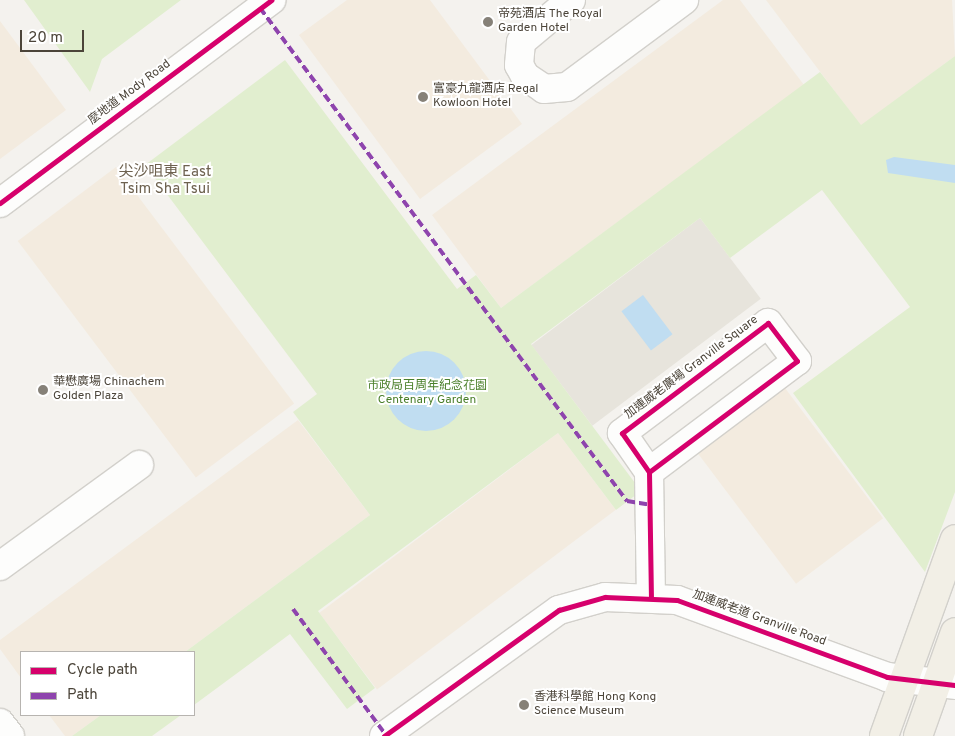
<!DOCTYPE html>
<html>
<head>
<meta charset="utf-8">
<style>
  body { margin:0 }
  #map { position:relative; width:955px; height:736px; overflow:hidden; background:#f4f2ee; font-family:Overpass,"Noto Sans TC",sans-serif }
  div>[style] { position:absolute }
  .residential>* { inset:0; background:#e7e4dc; transform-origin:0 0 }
  .commercial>* { inset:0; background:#f3ebdf; transform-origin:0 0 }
  .green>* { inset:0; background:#e1eecf }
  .water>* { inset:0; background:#c0ddf1; transform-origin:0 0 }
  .round { border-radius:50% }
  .roads { filter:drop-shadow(1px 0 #d2d0cb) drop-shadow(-1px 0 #d2d0cb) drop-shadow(0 1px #d2d0cb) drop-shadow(0 -1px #d2d0cb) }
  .minor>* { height:28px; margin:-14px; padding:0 14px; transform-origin:14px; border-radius:14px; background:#fdfdfc }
  .major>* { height:28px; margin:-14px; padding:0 14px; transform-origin:14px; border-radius:14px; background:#f2efe6 }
  .quiet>* { height:4px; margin-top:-2px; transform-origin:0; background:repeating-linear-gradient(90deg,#8e44ad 0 8px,transparent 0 12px) }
  .cycleway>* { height:5px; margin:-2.5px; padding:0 2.5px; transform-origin:2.5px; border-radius:2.5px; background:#d6006c }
  .dots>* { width:14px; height:14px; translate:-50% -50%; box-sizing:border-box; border:2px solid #fff; border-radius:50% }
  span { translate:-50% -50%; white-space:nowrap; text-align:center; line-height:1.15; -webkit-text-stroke:4px #fff; paint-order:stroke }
  .poi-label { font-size:12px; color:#4b4439 }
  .left { translate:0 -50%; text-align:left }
  .street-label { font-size:12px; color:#4b4439 }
  .park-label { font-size:12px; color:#4a7f2a }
  .quarter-label { font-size:15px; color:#6e6250 }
  .legend { position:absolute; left:20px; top:651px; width:175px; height:65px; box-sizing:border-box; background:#fff; border:1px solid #b7b4b0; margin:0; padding:6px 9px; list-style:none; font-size:15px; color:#4b4439 }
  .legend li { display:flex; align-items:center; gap:10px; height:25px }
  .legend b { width:25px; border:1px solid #b7b4b0 }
  .scale { position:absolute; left:20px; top:30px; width:64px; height:22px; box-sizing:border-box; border:2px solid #4b4439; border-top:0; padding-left:6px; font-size:15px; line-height:18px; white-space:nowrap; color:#4b4439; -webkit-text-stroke:4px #fff; paint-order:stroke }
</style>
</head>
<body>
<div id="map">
  <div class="residential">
    <i style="left:700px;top:218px;width:101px;height:211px;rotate:53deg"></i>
  </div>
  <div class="commercial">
    <i style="clip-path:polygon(347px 0,430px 0,522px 124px,420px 199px,299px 35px)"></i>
    <i style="clip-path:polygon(723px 0,740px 0,804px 85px,501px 308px,432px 215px)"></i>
    <i style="clip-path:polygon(766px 0,952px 0,955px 56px,861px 126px)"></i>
    <i style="clip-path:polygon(0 21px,66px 110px,0 159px)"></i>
    <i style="left:116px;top:167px;width:296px;height:123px;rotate:53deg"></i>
    <i style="left:785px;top:388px;width:163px;height:109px;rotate:53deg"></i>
    <i style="clip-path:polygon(298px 420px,370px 515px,185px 652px,21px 652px,21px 678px,0 649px,0 640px)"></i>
    <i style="left:558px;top:433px;width:96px;height:299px;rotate:53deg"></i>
    <i style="clip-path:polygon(49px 715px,101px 715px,72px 736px,65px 736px)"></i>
  </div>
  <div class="green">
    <i style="clip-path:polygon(24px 0,181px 0,102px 59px,90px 92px)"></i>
    <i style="clip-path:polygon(955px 56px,955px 492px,925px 572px,793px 393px,910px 307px,822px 190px,730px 258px,700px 218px,531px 344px,641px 491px,616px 510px,558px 433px,318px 611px,375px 688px,347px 709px,290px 634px,194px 705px,194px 652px,185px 652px,370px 515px,293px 412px,317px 394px,145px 165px,285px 60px,457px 289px,476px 275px,501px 308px,820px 72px,861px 125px)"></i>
    <i style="clip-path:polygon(101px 715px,181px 715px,152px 736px,72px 736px)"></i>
  </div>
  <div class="water">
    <i style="clip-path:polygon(894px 157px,955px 165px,955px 183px,888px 173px,886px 160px)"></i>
    <i style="left:643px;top:295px;width:49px;height:27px;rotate:53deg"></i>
    <i class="round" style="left:386px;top:351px;width:80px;height:80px"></i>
  </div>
  <div class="roads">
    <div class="minor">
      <i style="left:571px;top:0;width:65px;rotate:140deg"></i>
      <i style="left:521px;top:42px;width:23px;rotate:95deg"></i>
      <i style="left:519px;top:65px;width:13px;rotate:61deg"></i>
      <i style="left:525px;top:76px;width:23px;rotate:34deg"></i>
      <i style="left:544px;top:89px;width:23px;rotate:-5deg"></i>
      <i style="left:567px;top:87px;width:146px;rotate:-36.6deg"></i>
      <i style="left:0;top:203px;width:339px;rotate:-36.8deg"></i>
      <i style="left:649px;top:472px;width:185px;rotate:-36.9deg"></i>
      <i style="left:797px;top:361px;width:48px;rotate:-127.3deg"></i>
      <i style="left:768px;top:323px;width:183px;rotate:143deg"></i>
      <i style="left:622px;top:433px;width:47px;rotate:55.3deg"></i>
      <i style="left:649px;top:472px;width:126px;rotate:89.1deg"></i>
      <i style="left:0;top:566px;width:172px;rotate:-36deg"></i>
      <i style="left:0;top:723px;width:16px;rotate:52deg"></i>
      <i style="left:384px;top:736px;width:216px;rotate:-35.8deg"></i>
      <i style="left:559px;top:610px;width:48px;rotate:-15.8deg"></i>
      <i style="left:605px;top:597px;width:72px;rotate:2.4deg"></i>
      <i style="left:677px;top:600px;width:224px;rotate:20.1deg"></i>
      <i style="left:887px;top:677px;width:68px;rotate:6.7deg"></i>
    </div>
    <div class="major">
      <i style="left:884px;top:736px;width:209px;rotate:-70.2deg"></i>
      <i style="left:918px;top:736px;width:110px;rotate:-70.4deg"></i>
    </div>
  </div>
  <div class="quiet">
    <i style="left:260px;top:8px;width:615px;rotate:53.34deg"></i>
    <i style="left:627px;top:501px;width:25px;rotate:9deg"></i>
    <i style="left:293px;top:609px;width:157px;rotate:53.6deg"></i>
  </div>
  <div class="cycleway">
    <i style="left:0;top:203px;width:339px;rotate:-36.8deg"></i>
    <i style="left:649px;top:472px;width:185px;rotate:-36.9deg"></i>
    <i style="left:797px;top:361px;width:48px;rotate:-127.3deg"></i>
    <i style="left:768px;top:323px;width:183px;rotate:143deg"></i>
    <i style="left:622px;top:433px;width:47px;rotate:55.3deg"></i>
    <i style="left:649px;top:472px;width:126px;rotate:89.1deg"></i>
    <i style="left:384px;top:736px;width:216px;rotate:-35.8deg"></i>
    <i style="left:559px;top:610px;width:48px;rotate:-15.8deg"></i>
    <i style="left:605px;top:597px;width:72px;rotate:2.4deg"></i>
    <i style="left:677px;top:600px;width:224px;rotate:20.1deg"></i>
    <i style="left:887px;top:677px;width:68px;rotate:6.7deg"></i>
  </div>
  <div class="dots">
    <i style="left:488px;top:22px;background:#868178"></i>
    <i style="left:423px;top:97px;background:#868178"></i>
    <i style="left:43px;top:390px;background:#868178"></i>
    <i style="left:524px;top:705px;background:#868178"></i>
  </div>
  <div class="poi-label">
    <span class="left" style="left:498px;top:22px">帝苑酒店 The Royal<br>Garden Hotel</span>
    <span class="left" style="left:433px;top:97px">富豪九龍酒店 Regal<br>Kowloon Hotel</span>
    <span class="left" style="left:53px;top:390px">華懋廣場 Chinachem<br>Golden Plaza</span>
    <span class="left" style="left:534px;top:705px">香港科學館 Hong Kong<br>Science Museum</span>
  </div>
  <div class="street-label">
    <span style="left:130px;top:93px;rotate:-37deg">麼地道 Mody Road</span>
    <span style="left:692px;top:368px;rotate:-37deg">加連威老廣場 Granville Square</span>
    <span style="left:759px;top:619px;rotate:20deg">加連威老道 Granville Road</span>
  </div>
  <div class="park-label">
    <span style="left:427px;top:394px">市政局百周年紀念花園<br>Centenary Garden</span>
  </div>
  <div class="quarter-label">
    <span style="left:165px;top:181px">尖沙咀東 East<br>Tsim Sha Tsui</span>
  </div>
  <ul class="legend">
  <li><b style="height:6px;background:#d6006c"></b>Cycle path</li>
  <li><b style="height:6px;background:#8e44ad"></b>Path</li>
  </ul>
  <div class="scale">20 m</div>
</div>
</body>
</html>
